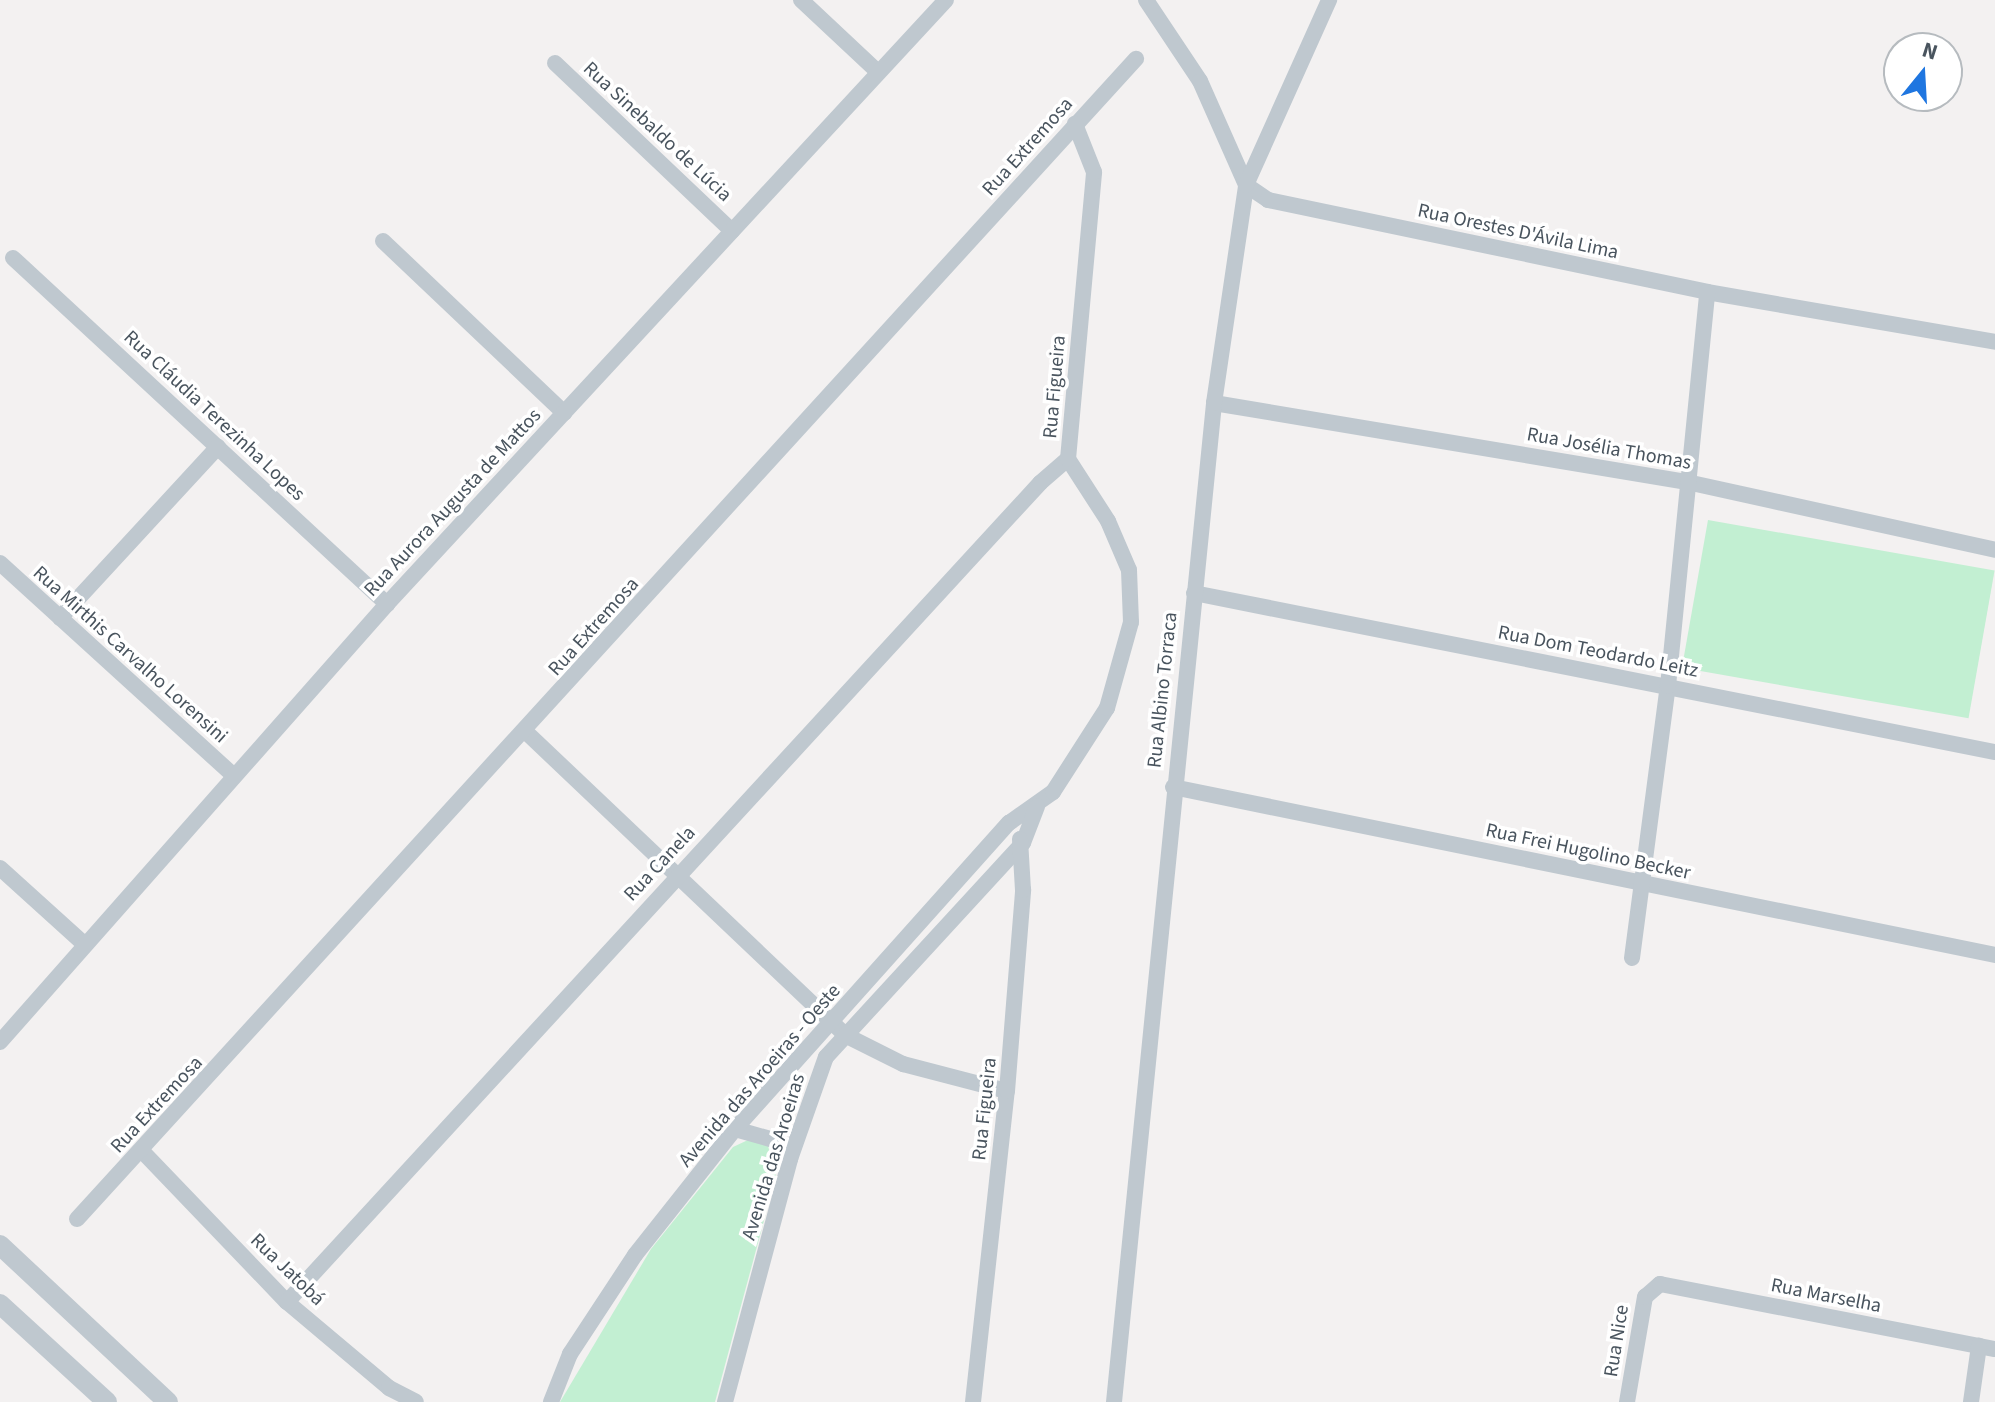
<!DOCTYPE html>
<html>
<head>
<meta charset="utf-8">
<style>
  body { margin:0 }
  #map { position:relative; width:1995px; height:1402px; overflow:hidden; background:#f3f1f1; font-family:"Source Sans 3",sans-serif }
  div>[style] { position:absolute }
  .green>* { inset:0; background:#c2efd2; transform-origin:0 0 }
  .minor>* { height:16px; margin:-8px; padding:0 8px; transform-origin:8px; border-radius:8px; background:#bfc8cf }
  .tertiary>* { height:20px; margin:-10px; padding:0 10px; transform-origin:10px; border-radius:10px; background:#bfc8cf }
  span { translate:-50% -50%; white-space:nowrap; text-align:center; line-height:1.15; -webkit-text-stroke:7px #fff; paint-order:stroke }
  .street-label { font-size:20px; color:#49545e }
  .north { position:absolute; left:1883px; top:32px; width:80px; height:80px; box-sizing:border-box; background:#fff; border:2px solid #b6bbbf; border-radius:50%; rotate:18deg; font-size:22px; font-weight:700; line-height:32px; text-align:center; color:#49545e }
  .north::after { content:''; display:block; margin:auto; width:28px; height:36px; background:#1f76e0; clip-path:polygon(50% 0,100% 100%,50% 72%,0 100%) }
</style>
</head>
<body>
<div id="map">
  <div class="green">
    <i style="left:1708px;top:520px;width:291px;height:150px;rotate:10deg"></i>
    <i style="clip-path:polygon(748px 1140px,768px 1146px,776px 1176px,715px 1402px,560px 1402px,651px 1249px,733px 1147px)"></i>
  </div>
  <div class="minor">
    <i style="left:801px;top:0;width:105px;rotate:43.1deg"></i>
    <i style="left:1146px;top:0;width:97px;rotate:56.3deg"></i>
    <i style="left:1200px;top:81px;width:114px;rotate:66.1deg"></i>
    <i style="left:1246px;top:185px;width:27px;rotate:34deg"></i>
    <i style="left:1268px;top:200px;width:449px;rotate:11.8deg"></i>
    <i style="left:1707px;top:292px;width:292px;rotate:9.8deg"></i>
    <i style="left:555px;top:63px;width:244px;rotate:43.5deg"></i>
    <i style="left:383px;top:241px;width:250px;rotate:43.5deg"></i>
    <i style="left:13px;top:258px;width:510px;rotate:42.77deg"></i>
    <i style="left:1214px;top:403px;width:480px;rotate:9.5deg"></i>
    <i style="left:1687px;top:482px;width:315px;rotate:12.4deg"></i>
    <i style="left:0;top:563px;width:316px;rotate:42.3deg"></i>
    <i style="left:1194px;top:593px;width:817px;rotate:11.23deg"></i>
    <i style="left:60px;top:618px;width:233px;rotate:-47.3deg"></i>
    <i style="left:526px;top:732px;width:440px;rotate:43.5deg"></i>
    <i style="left:845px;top:1035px;width:65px;rotate:26.6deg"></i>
    <i style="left:903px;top:1064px;width:107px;rotate:14.6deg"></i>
    <i style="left:1173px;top:787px;width:839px;rotate:11.55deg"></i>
    <i style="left:0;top:868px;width:113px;rotate:42.1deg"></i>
    <i style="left:1632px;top:958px;width:274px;rotate:-82.5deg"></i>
    <i style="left:1668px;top:686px;width:396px;rotate:-84.3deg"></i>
    <i style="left:0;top:1042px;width:584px;rotate:-48.54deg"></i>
    <i style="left:387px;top:604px;width:823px;rotate:-47.22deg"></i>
    <i style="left:735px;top:1129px;width:44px;rotate:15.9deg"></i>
    <i style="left:777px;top:1141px;width:22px;rotate:54deg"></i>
    <i style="left:142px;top:1151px;width:209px;rotate:46.2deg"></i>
    <i style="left:287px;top:1302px;width:133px;rotate:40.1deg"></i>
    <i style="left:389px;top:1388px;width:30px;rotate:27deg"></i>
    <i style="left:77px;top:1219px;width:1571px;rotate:-47.61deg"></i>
    <i style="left:287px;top:1302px;width:1113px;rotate:-47.4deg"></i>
    <i style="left:1040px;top:483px;width:37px;rotate:-41deg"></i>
    <i style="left:551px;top:1402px;width:52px;rotate:-68.4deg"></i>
    <i style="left:570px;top:1354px;width:118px;rotate:-56.7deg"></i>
    <i style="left:635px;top:1255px;width:161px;rotate:-51.6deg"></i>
    <i style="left:735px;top:1129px;width:411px;rotate:-48.2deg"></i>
    <i style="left:1009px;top:823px;width:54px;rotate:-35.2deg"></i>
    <i style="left:1053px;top:792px;width:100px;rotate:-57.3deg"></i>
    <i style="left:1107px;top:708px;width:89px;rotate:-74.4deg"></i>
    <i style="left:1131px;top:622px;width:52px;rotate:-92.2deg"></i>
    <i style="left:1129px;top:570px;width:53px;rotate:-113.2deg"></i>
    <i style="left:1108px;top:521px;width:74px;rotate:-122.8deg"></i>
    <i style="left:1068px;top:459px;width:288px;rotate:-84.8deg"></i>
    <i style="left:1094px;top:172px;width:52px;rotate:-111.6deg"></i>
    <i style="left:725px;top:1402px;width:252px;rotate:-75deg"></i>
    <i style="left:790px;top:1159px;width:108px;rotate:-70.6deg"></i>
    <i style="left:826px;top:1057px;width:291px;rotate:-47.4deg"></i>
    <i style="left:1023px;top:843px;width:39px;rotate:-69deg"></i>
    <i style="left:973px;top:1402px;width:313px;rotate:-83.8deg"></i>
    <i style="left:1007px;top:1091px;width:202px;rotate:-85.4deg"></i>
    <i style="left:1023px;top:890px;width:51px;rotate:-93.4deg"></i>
    <i style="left:1114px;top:1402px;width:1004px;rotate:-84.28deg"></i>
    <i style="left:1214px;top:403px;width:220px;rotate:-81.6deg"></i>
    <i style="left:1246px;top:185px;width:203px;rotate:-65.8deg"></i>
    <i style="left:1627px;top:1402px;width:107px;rotate:-80.3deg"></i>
    <i style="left:1645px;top:1297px;width:20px;rotate:-41deg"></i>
    <i style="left:1660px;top:1284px;width:341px;rotate:11deg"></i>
    <i style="left:1971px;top:1402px;width:57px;rotate:-81.9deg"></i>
  </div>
  <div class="tertiary">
    <i style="left:0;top:1245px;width:230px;rotate:43.1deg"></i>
    <i style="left:0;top:1304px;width:145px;rotate:42.5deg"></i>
  </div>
  <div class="street-label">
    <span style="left:657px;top:132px;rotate:43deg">Rua Sinebaldo de Lúcia</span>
    <span style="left:1028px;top:147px;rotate:-48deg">Rua Extremosa</span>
    <span style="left:1518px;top:232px;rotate:12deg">Rua Orestes D'Ávila Lima</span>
    <span style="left:1055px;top:387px;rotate:-85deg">Rua Figueira</span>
    <span style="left:214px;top:416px;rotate:43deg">Rua Cláudia Terezinha Lopes</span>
    <span style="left:1609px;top:449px;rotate:10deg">Rua Josélia Thomas</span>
    <span style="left:453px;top:503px;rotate:-47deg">Rua Aurora Augusta de Mattos</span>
    <span style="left:594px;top:627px;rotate:-48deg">Rua Extremosa</span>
    <span style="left:1598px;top:652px;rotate:11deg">Rua Dom Teodardo Leitz</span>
    <span style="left:130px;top:655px;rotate:42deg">Rua Mirthis Carvalho Lorensini</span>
    <span style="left:1163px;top:690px;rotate:-84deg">Rua Albino Torraca</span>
    <span style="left:1588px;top:852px;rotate:12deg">Rua Frei Hugolino Becker</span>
    <span style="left:660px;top:864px;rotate:-47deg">Rua Canela</span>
    <span style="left:760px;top:1076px;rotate:-49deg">Avenida das Aroeiras - Oeste</span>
    <span style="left:157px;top:1105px;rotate:-47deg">Rua Extremosa</span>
    <span style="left:985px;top:1109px;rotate:-84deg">Rua Figueira</span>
    <span style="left:774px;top:1157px;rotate:-73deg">Avenida das Aroeiras</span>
    <span style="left:287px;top:1270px;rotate:44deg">Rua Jatobá</span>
    <span style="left:1826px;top:1296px;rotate:11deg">Rua Marselha</span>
    <span style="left:1617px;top:1341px;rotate:-81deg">Rua Nice</span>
  </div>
  <div class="north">N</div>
</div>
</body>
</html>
